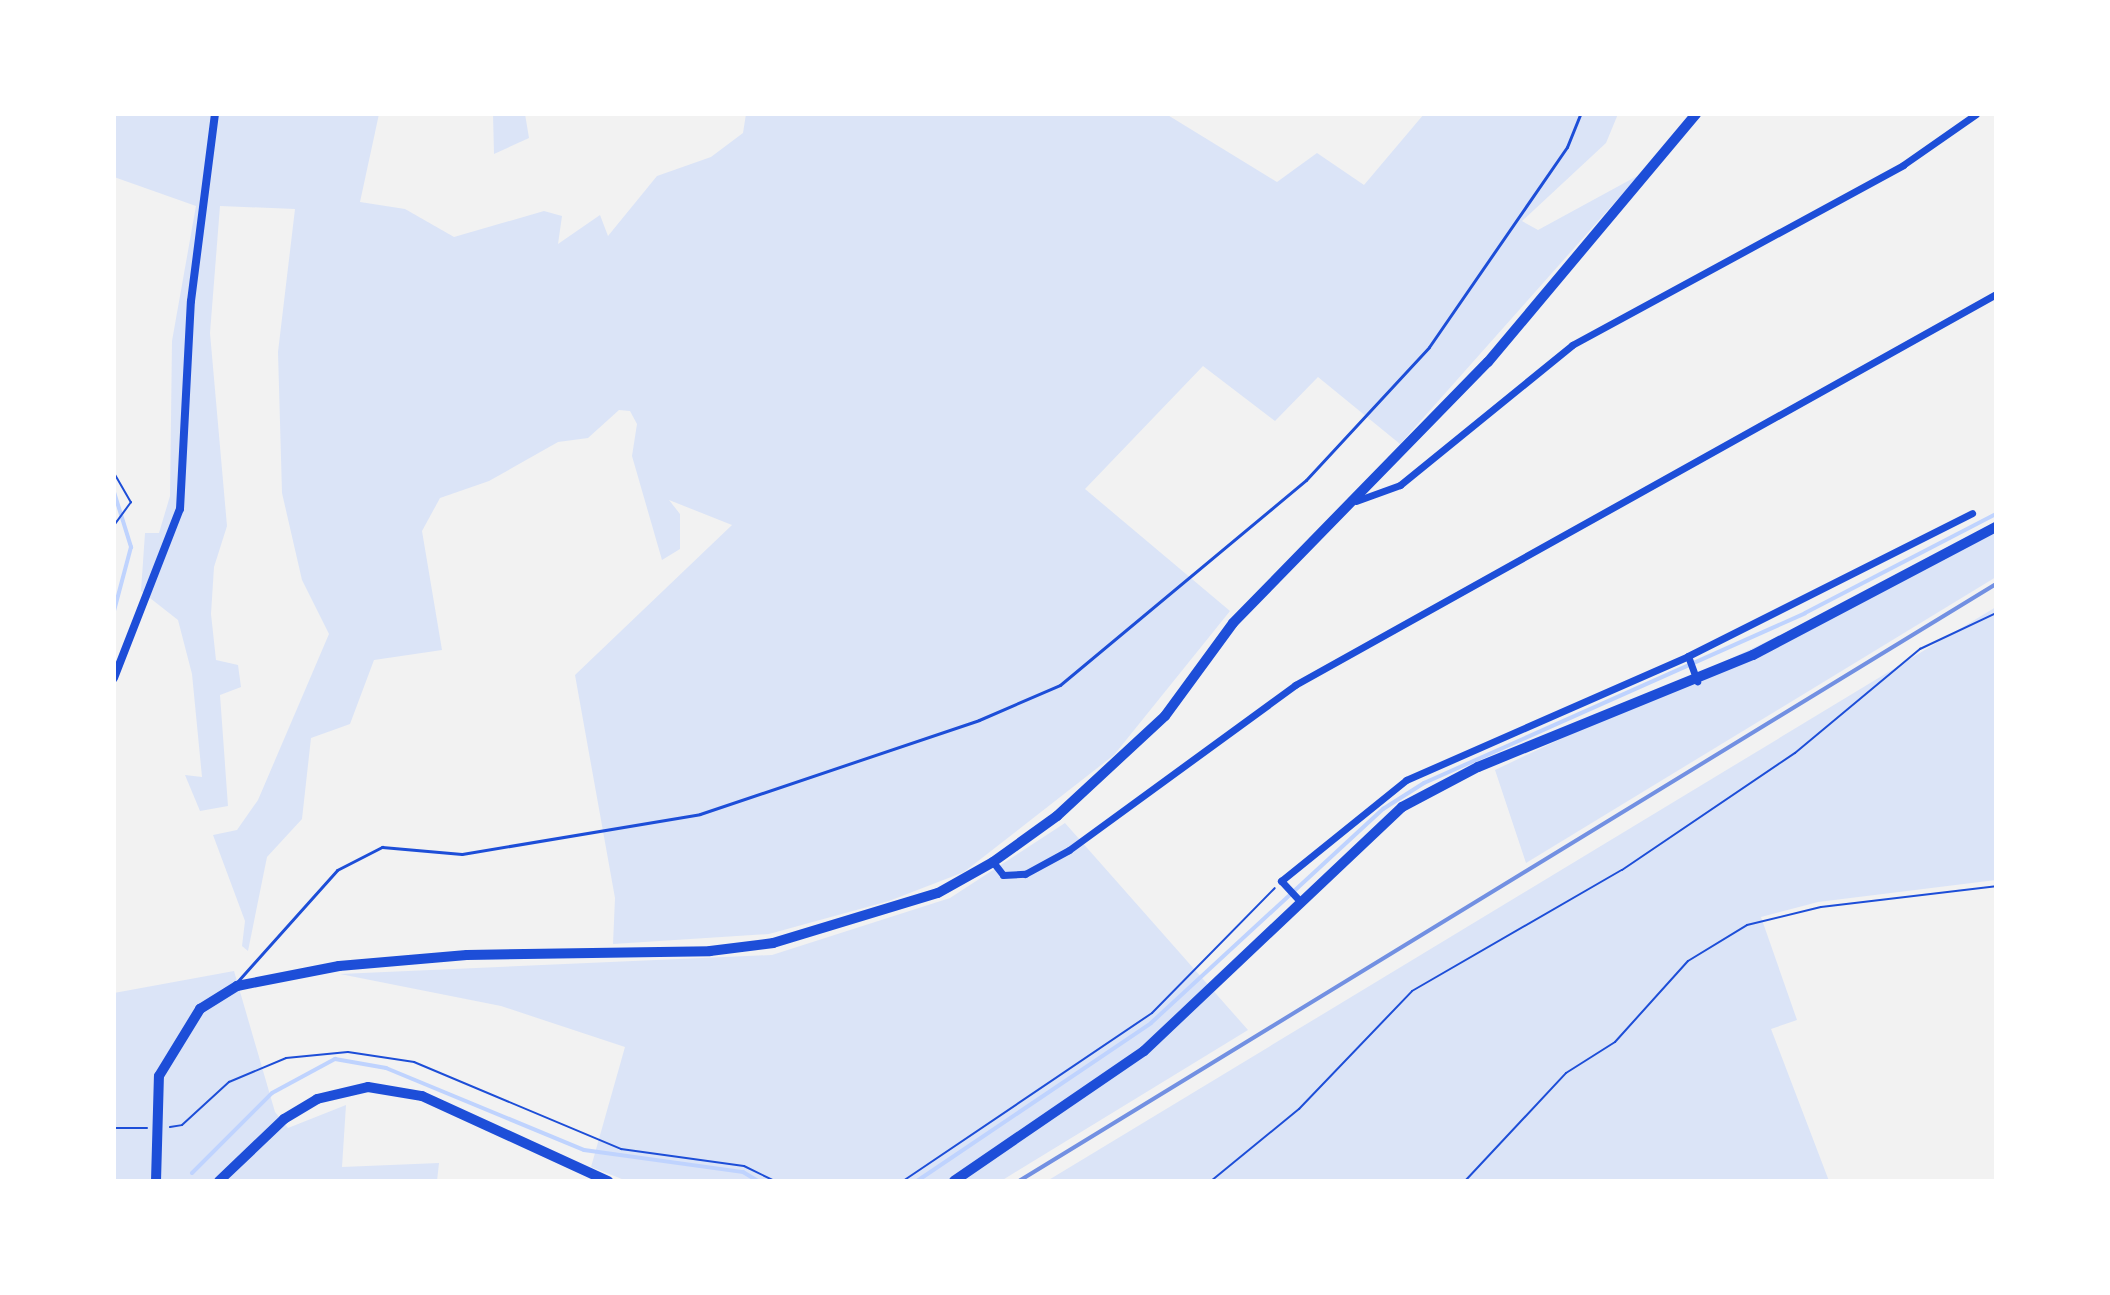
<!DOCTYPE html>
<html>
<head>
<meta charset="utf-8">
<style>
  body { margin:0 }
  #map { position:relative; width:2110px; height:1295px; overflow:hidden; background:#f2f2f2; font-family:"Titillium Web",sans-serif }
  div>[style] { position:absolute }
  .green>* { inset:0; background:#dbe4f7 }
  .stream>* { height:4px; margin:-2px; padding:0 2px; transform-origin:2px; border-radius:2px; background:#bfd3fe }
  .path>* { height:2px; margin:-1px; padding:0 1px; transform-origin:1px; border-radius:1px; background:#1d4ed8 }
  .service>* { height:3px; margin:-1.5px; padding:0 1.5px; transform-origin:1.5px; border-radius:1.5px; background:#1d4ed8 }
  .minor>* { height:7px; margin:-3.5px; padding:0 3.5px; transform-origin:3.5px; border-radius:3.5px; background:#1d4ed8 }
  .tertiary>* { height:8px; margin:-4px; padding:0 4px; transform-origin:4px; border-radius:4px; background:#1d4ed8 }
  .secondary>* { height:10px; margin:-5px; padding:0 5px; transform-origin:5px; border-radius:5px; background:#1d4ed8 }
  .rail>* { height:4px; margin:-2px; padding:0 2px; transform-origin:2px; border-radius:2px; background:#7290e2 }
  span { translate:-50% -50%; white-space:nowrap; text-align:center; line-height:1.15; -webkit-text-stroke:8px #fff; paint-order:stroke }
  .frame { position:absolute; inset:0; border:116px solid #fff; pointer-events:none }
</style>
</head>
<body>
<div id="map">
  <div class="green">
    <i style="clip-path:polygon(114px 114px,379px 114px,360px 202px,405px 209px,454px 237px,544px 211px,562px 216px,558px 244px,600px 215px,608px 236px,657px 176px,711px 157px,743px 133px,746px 114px,1166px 114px,1277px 182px,1317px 153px,1364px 185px,1424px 114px,1618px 114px,1606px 143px,1522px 221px,1538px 230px,1639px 175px,1400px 444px,1318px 377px,1275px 421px,1203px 366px,1085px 489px,1230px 611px,1114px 755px,964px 872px,889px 901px,769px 934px,613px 944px,615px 898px,575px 675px,732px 525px,669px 500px,680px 514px,680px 549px,662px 560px,632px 456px,637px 424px,630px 411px,619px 410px,588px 438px,558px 442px,489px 481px,440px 498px,422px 531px,442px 650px,374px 660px,350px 724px,311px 738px,302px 819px,267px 857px,248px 951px,242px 946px,245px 921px,213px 835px,237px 830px,258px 800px,329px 634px,302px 580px,282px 493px,278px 352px,295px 209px,220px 206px,210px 333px,227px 526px,214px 567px,211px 614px,216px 660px,238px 665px,241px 687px,220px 695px,228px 806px,200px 811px,185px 775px,202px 777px,192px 674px,178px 620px,141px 591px,145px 533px,159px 533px,170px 496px,172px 341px,196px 206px,114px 177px)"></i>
    <i style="clip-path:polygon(493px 114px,525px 114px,529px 138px,494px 154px)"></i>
    <i style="clip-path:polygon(1996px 533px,1996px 577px,1526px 863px,1495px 770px)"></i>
    <i style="clip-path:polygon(1996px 607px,1996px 880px,1818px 902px,1761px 917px,1797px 1020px,1771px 1029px,1829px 1181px,1047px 1181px)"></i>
    <i style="clip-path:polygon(1065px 823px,1248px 1030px,1001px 1181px,627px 1181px,591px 1167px,625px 1047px,501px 1006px,340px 974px,772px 955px,950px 898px)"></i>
    <i style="clip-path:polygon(234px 971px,275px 1112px,288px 1128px,346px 1105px,342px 1167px,439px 1163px,437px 1181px,114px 1181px,114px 993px)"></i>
  </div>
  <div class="stream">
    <i style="left:114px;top:492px;width:58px;rotate:72.8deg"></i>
    <i style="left:131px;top:547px;width:66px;rotate:104.9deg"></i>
    <i style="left:192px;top:1173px;width:113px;rotate:-45deg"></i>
    <i style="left:272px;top:1093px;width:72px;rotate:-28.4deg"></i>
    <i style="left:335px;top:1059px;width:52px;rotate:10deg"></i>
    <i style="left:386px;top:1068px;width:214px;rotate:22.5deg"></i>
    <i style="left:584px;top:1150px;width:161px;rotate:7.9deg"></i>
    <i style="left:743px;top:1172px;width:17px;rotate:31deg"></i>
    <i style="left:917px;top:1181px;width:282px;rotate:-34deg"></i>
    <i style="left:1151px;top:1023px;width:316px;rotate:-42.7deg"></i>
    <i style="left:1383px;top:809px;width:49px;rotate:-32.4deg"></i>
    <i style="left:1424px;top:783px;width:417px;rotate:-24deg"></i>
    <i style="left:1805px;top:613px;width:215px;rotate:-27.4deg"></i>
  </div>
  <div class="path">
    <i style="left:114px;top:473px;width:34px;rotate:60deg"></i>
    <i style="left:131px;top:502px;width:29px;rotate:126deg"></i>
    <i style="left:170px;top:1127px;width:12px;rotate:-9deg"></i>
    <i style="left:182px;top:1125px;width:64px;rotate:-42.5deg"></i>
    <i style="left:229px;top:1082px;width:62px;rotate:-22.8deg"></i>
    <i style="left:286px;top:1058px;width:62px;rotate:-5.5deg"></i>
    <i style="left:348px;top:1052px;width:67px;rotate:8.6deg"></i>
    <i style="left:414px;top:1062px;width:225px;rotate:22.8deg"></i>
    <i style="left:621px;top:1149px;width:124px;rotate:7.9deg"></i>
    <i style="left:744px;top:1166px;width:34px;rotate:26deg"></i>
    <i style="left:114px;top:1128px;width:33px"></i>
    <i style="left:903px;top:1181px;width:300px;rotate:-34deg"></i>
    <i style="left:1152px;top:1013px;width:175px;rotate:-45.5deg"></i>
    <i style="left:1211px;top:1181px;width:114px;rotate:-39.3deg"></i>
    <i style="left:1299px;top:1109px;width:163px;rotate:-46.2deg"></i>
    <i style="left:1412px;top:991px;width:242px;rotate:-30deg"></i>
    <i style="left:1622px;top:870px;width:209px;rotate:-34.1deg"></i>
    <i style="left:1795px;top:753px;width:163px;rotate:-39.8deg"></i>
    <i style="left:1920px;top:649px;width:84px;rotate:-25.3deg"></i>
    <i style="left:1465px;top:1181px;width:148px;rotate:-46.9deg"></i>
    <i style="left:1566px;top:1073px;width:58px;rotate:-32.3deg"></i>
    <i style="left:1615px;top:1042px;width:109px;rotate:-48deg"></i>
    <i style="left:1688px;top:961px;width:69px;rotate:-31.4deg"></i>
    <i style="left:1747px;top:925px;width:76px;rotate:-13.7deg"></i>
    <i style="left:1821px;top:907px;width:176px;rotate:-6.8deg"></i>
  </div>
  <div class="service">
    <i style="left:237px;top:982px;width:150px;rotate:-48.2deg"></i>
    <i style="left:337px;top:870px;width:51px;rotate:-27.1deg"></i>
    <i style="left:382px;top:847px;width:80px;rotate:5deg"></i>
    <i style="left:462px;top:854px;width:241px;rotate:-9.5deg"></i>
    <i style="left:700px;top:814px;width:294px;rotate:-18.6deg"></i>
    <i style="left:979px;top:720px;width:88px;rotate:-23.4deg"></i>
    <i style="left:1060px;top:685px;width:320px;rotate:-39.8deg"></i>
    <i style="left:1306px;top:480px;width:181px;rotate:-47.2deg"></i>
    <i style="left:1429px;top:347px;width:243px;rotate:-55.4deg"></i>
    <i style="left:1567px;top:147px;width:35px;rotate:-68deg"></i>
  </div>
  <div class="minor">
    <i style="left:1356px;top:501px;width:47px;rotate:-20deg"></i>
    <i style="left:1400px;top:485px;width:222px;rotate:-39.1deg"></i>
    <i style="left:1572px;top:345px;width:377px;rotate:-28.5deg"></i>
    <i style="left:1903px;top:165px;width:89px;rotate:-34.9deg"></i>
    <i style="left:1688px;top:656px;width:27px;rotate:70deg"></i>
    <i style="left:993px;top:862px;width:16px;rotate:52deg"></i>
    <i style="left:1003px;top:875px;width:22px;rotate:-3deg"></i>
    <i style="left:1025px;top:874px;width:50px;rotate:-28.6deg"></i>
    <i style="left:1069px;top:850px;width:280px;rotate:-36.1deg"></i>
    <i style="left:1295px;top:685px;width:803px;rotate:-29.15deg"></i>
    <i style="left:1298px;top:899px;width:25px;rotate:-133deg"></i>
    <i style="left:1281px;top:881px;width:161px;rotate:-38.9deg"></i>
    <i style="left:1406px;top:780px;width:308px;rotate:-23.7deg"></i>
    <i style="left:1688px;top:656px;width:318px;rotate:-26.7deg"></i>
  </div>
  <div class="tertiary">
    <i style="left:114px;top:678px;width:181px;rotate:-68.7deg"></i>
    <i style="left:180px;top:509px;width:208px;rotate:-87deg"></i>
    <i style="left:191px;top:301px;width:189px;rotate:-82.7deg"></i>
  </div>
  <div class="secondary">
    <i style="left:156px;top:1181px;width:105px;rotate:-88.4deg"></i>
    <i style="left:159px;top:1076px;width:79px;rotate:-58.5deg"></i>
    <i style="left:200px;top:1009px;width:44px;rotate:-31.9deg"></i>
    <i style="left:237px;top:986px;width:104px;rotate:-11.1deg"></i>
    <i style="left:339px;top:966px;width:128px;rotate:-4.9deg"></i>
    <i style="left:467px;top:955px;width:243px;rotate:-0.9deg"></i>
    <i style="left:710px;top:951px;width:64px;rotate:-7.2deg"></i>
    <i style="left:773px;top:943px;width:172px;rotate:-16.9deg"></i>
    <i style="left:938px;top:893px;width:63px;rotate:-29.4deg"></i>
    <i style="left:993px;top:862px;width:79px;rotate:-35.7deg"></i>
    <i style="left:1057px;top:816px;width:147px;rotate:-42.8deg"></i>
    <i style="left:1165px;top:716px;width:115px;rotate:-53.8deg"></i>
    <i style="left:1233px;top:623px;width:365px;rotate:-45.7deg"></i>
    <i style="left:1488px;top:362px;width:324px;rotate:-50deg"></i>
    <i style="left:219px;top:1181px;width:90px;rotate:-43.6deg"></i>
    <i style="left:284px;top:1119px;width:39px;rotate:-31deg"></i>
    <i style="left:317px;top:1099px;width:52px;rotate:-13.2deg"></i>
    <i style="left:368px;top:1087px;width:55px;rotate:9.5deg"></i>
    <i style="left:422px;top:1096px;width:205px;rotate:24.6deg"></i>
    <i style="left:954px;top:1181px;width:230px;rotate:-34.4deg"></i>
    <i style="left:1144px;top:1051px;width:355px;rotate:-43.4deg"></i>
    <i style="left:1402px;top:807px;width:86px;rotate:-27.8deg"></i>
    <i style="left:1478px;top:767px;width:297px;rotate:-22.2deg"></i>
    <i style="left:1753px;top:655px;width:275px;rotate:-27.8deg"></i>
  </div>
  <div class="rail">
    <i style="left:1019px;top:1181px;width:1145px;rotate:-31.43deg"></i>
  </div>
  <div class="frame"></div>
</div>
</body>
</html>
